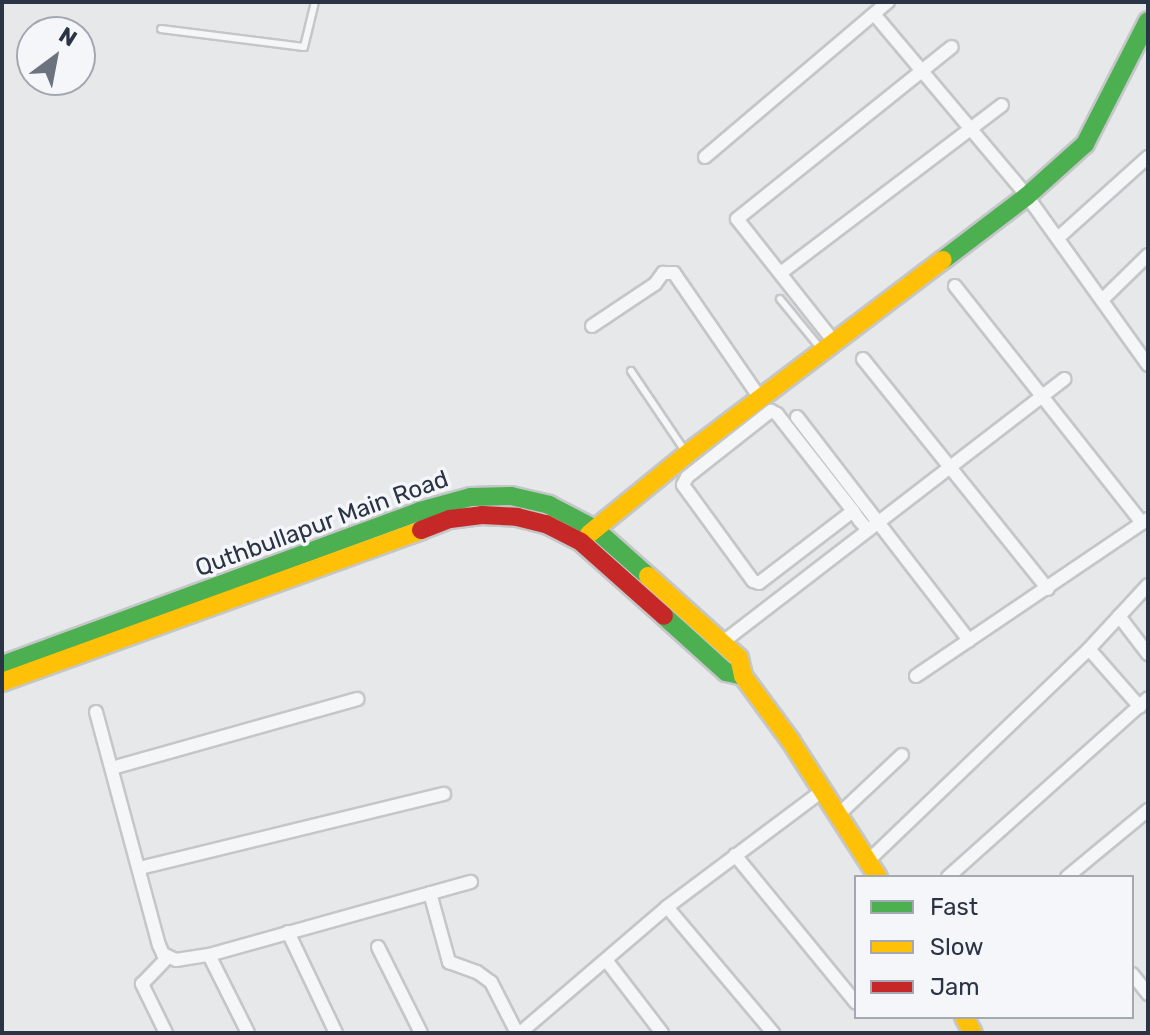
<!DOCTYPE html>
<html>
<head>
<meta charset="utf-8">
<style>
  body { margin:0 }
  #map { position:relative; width:1150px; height:1035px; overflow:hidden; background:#e6e8ea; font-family:Rubik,sans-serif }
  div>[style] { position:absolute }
  .roads { filter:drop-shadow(2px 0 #c4c6c8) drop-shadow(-2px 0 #c4c6c8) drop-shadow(0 2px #c4c6c8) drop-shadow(0 -2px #c4c6c8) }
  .lane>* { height:6px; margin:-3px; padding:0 3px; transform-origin:3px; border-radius:3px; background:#f5f6f7 }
  .street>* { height:12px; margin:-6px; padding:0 6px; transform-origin:6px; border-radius:6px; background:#f5f6f7 }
  .fast>* { height:18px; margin:-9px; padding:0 9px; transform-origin:9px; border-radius:9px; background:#4caf50 }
  .slow>* { height:18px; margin:-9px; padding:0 9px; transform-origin:9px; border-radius:9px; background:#ffc107 }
  .jam>* { height:18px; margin:-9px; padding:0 9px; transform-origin:9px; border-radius:9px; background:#c62828 }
  span { translate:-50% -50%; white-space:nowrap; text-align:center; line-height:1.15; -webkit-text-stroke:7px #f4f6f9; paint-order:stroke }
  .street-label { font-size:24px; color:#2b3445 }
  .frame { position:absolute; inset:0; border:4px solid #2b3445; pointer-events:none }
  .legend { position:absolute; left:854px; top:875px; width:280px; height:144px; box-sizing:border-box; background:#f4f6f9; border:2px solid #a4a8b1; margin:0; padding:10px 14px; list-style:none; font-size:24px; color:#2b3445 }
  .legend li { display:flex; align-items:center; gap:16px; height:40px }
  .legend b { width:40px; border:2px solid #a4a8b1 }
  .north { position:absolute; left:16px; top:16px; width:80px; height:80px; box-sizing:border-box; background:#f4f6f9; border:2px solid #a4a8b1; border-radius:50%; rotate:32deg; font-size:22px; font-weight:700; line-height:32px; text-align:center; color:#2b3445 }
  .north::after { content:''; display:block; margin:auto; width:28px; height:36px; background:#6c737f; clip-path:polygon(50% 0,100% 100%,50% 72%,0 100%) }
</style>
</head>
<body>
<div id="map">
  <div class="roads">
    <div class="lane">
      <i style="left:161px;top:29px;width:144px;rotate:7.2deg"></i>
      <i style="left:304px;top:47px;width:46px;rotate:-76.3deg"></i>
      <i style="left:780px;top:299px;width:65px;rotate:50.6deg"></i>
      <i style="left:631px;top:371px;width:97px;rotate:56deg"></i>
    </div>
    <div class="street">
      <i style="left:874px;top:14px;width:238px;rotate:49.9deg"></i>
      <i style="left:1027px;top:196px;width:208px;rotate:54.4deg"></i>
      <i style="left:705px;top:157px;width:240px;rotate:-40.3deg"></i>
      <i style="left:1059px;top:237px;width:120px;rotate:-42deg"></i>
      <i style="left:782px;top:272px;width:276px;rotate:-37.2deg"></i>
      <i style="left:955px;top:286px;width:302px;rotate:51.7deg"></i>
      <i style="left:1103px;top:299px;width:63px;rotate:-44.4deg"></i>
      <i style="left:592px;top:326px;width:76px;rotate:-33.7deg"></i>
      <i style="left:655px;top:284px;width:14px;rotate:-54deg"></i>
      <i style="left:663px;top:273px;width:11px"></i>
      <i style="left:674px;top:273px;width:152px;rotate:55.5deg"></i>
      <i style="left:835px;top:343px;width:158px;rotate:-128.3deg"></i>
      <i style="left:737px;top:219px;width:275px;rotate:-38.7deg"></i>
      <i style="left:863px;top:359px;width:295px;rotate:51.2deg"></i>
      <i style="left:797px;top:417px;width:282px;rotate:52.4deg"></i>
      <i style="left:853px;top:511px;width:118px;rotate:142.5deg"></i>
      <i style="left:759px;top:583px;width:6px;rotate:-162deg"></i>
      <i style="left:753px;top:581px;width:119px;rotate:-126.1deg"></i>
      <i style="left:683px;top:485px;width:9px;rotate:-63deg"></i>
      <i style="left:687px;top:477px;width:107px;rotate:-38.2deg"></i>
      <i style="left:771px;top:411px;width:7px;rotate:27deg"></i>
      <i style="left:777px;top:414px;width:123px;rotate:51.9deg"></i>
      <i style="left:853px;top:511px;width:12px;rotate:55deg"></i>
      <i style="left:860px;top:521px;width:12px;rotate:48deg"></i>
      <i style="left:1119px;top:616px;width:48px;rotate:52.7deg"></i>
      <i style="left:723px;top:642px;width:431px;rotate:-37.6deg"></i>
      <i style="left:1089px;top:649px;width:77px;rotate:48.7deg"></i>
      <i style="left:916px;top:676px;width:280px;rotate:-34.1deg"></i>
      <i style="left:96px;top:712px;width:241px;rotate:74.9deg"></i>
      <i style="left:159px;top:945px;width:10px;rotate:66deg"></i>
      <i style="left:163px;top:954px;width:14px;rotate:25deg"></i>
      <i style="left:176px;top:960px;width:33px;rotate:-9deg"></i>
      <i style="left:209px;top:955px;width:87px;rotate:63.4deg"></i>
      <i style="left:112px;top:768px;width:255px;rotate:-15.7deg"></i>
      <i style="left:837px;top:816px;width:89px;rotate:-43.2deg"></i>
      <i style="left:735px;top:855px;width:191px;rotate:50.7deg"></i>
      <i style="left:868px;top:861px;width:306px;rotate:-43.8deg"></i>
      <i style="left:1089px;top:649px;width:87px;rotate:-47.3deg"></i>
      <i style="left:140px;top:868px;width:313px;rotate:-13.7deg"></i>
      <i style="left:948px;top:877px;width:268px;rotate:-41.8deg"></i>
      <i style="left:1067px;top:877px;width:105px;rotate:-39.6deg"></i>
      <i style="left:430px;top:893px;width:72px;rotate:74.6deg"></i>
      <i style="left:449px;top:962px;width:30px;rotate:20deg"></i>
      <i style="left:477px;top:972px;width:17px;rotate:36deg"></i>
      <i style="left:491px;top:982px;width:57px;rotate:63deg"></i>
      <i style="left:667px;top:907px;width:165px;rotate:49.9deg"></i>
      <i style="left:288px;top:932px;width:112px;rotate:64.6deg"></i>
      <i style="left:378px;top:947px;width:96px;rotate:63.4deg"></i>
      <i style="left:209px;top:955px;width:272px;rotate:-15.6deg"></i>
      <i style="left:606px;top:960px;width:92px;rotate:52.5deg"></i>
      <i style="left:1132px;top:974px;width:26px;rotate:51deg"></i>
      <i style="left:166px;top:1033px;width:55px;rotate:-116.1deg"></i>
      <i style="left:142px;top:984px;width:37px;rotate:-46deg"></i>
      <i style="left:520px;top:1033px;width:194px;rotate:-40.6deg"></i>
      <i style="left:667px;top:907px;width:192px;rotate:-36.8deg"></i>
    </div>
    <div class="fast">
      <i style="left:943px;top:260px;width:106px;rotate:-37.3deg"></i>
      <i style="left:1027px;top:196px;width:78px;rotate:-41.9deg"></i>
      <i style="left:1085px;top:144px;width:138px;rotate:-62.9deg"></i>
      <i style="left:664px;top:616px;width:84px;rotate:42.1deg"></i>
      <i style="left:726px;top:672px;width:17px;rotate:13deg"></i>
      <i style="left:2px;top:665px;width:445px;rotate:-20.2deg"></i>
      <i style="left:420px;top:511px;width:53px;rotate:-15.4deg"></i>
      <i style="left:471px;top:497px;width:40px;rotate:-1.4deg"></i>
      <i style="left:511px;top:496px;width:39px;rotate:13deg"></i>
      <i style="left:549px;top:505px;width:52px;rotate:27.6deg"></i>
      <i style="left:595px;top:529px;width:71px;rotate:41.6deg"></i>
    </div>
    <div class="slow">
      <i style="left:589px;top:534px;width:127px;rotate:-39.2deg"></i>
      <i style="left:687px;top:454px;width:321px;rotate:-37.2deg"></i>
      <i style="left:648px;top:576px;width:122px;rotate:42deg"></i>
      <i style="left:739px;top:658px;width:18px;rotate:77deg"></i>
      <i style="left:743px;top:676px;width:79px;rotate:53.7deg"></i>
      <i style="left:790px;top:740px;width:163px;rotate:57.3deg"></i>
      <i style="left:2px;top:682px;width:446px;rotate:-19.9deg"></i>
      <i style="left:964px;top:1017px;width:18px;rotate:61deg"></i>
    </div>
    <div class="jam">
      <i style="left:421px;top:530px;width:31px;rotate:-21deg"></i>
      <i style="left:450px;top:519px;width:32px;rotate:-7deg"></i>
      <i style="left:482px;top:515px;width:35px;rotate:3deg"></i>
      <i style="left:517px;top:517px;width:30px;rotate:14deg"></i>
      <i style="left:546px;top:524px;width:39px;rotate:27deg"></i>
      <i style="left:581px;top:542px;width:111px;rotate:41.7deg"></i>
    </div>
  </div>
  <div class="street-label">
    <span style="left:322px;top:524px;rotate:-20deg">Quthbullapur Main Road</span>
  </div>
  <div class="frame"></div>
  <ul class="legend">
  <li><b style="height:10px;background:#4caf50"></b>Fast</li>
  <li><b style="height:10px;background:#ffc107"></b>Slow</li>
  <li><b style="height:10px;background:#c62828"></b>Jam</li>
  </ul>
  <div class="north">N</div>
</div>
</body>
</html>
